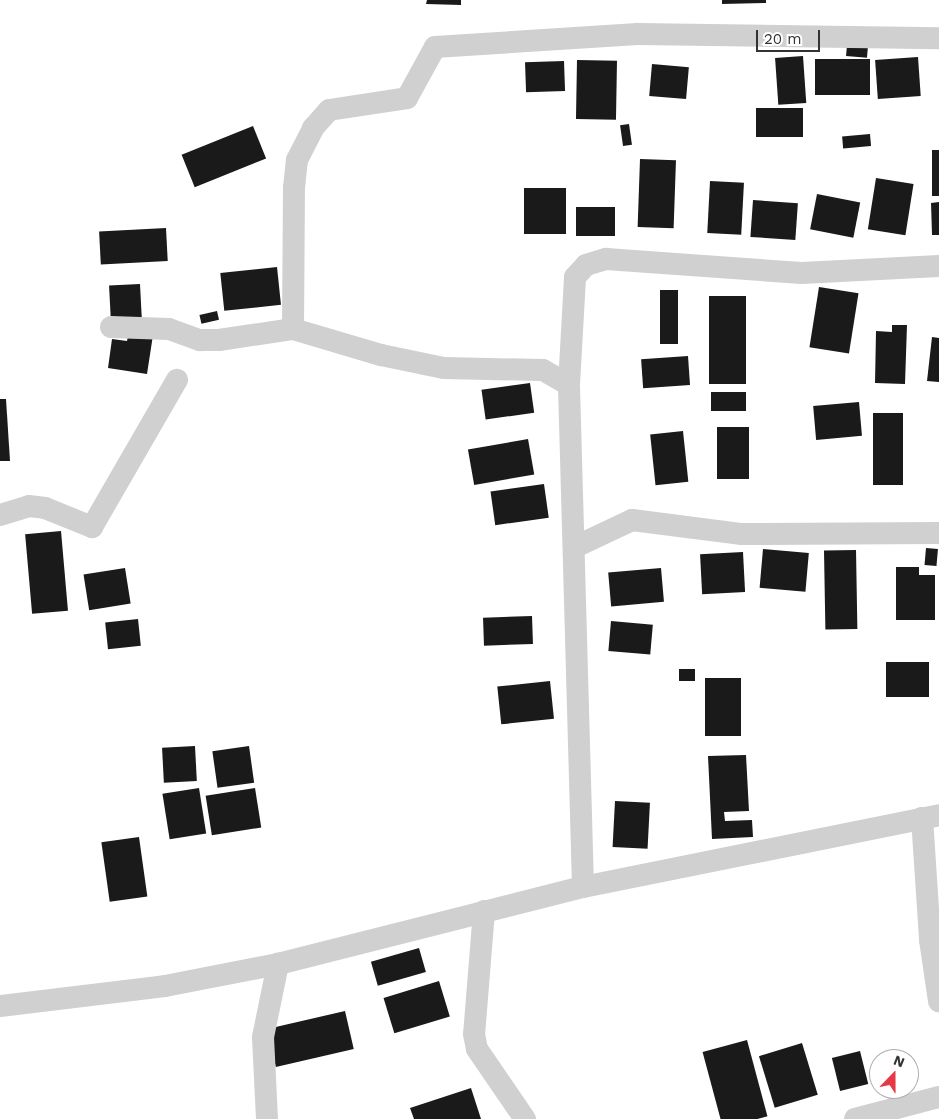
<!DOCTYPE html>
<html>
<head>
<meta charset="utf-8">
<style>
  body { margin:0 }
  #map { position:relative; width:939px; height:1119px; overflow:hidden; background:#fff; font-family:"Work Sans",sans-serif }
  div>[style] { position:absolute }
  .building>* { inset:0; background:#1a1a1a; transform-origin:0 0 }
  .minor>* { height:22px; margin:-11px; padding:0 11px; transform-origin:11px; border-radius:11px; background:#d0d0d0 }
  span { translate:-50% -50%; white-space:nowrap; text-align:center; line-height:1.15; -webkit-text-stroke:5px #fff; paint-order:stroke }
  .north { position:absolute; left:869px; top:1049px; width:50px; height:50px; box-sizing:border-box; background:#fff; border:1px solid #adadad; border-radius:50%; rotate:22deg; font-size:14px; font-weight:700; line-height:20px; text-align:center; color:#333 }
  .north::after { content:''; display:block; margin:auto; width:18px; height:22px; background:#e63946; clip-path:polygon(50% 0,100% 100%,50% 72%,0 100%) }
  .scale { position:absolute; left:756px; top:30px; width:64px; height:22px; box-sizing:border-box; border:2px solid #333; border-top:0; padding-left:6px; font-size:15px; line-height:18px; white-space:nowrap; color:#333; -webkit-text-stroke:4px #fff; paint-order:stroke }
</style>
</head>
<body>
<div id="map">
  <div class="building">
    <i style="clip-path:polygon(427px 0,461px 0,461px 5px,426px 4px)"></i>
    <i style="clip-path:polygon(722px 0,766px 0,766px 3px,722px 4px)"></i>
    <i style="left:847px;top:45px;width:21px;height:11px;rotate:5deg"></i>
    <i style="left:803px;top:56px;width:47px;height:28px;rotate:86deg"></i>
    <i style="left:918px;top:57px;width:39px;height:43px;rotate:86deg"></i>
    <i style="left:870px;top:59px;width:36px;height:55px;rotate:90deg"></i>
    <i style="left:577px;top:60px;width:40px;height:59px;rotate:1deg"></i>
    <i style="left:564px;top:61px;width:30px;height:39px;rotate:88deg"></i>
    <i style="left:652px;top:64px;width:37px;height:32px;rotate:5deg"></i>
    <i style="left:803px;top:108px;width:29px;height:47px;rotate:90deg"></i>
    <i style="left:629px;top:124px;width:21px;height:9px;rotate:82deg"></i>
    <i style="left:253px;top:126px;width:35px;height:77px;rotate:68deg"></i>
    <i style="left:870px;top:134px;width:12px;height:28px;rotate:85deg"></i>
    <i style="left:932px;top:150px;width:7px;height:46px"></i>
    <i style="left:640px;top:159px;width:36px;height:68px;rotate:2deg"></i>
    <i style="left:876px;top:178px;width:38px;height:52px;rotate:9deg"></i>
    <i style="left:710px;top:181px;width:34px;height:52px;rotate:3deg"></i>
    <i style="left:524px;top:188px;width:42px;height:46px"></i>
    <i style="left:817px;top:194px;width:44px;height:36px;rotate:11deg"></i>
    <i style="left:753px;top:200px;width:45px;height:37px;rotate:4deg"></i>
    <i style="clip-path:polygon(939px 202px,939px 235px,932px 235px,931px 203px)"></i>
    <i style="left:576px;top:207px;width:39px;height:29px"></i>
    <i style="left:166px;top:228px;width:33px;height:67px;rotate:87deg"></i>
    <i style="left:277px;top:267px;width:38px;height:57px;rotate:84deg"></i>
    <i style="left:140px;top:284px;width:33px;height:31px;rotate:87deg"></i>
    <i style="left:819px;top:287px;width:40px;height:61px;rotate:9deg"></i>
    <i style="left:660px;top:290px;width:18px;height:54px"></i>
    <i style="left:709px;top:296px;width:37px;height:88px"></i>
    <i style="left:217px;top:311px;width:9px;height:18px;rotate:77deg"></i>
    <i style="clip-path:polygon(892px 325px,907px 325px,905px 384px,875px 383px,876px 331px,892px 332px)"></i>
    <i style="clip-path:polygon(129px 331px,153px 335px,147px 374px,108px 368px,112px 339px,127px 341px)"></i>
    <i style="clip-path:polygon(932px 337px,939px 338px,939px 382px,927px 381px)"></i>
    <i style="left:688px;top:356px;width:29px;height:47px;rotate:86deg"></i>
    <i style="left:530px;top:383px;width:30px;height:49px;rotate:82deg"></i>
    <i style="left:711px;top:392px;width:35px;height:19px"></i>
    <i style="clip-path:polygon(0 399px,6px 399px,10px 461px,0 461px)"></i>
    <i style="left:859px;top:402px;width:34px;height:46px;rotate:85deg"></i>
    <i style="left:873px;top:413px;width:30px;height:72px"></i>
    <i style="left:717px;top:427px;width:32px;height:52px"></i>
    <i style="left:683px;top:431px;width:51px;height:33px;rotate:84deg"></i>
    <i style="left:528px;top:439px;width:36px;height:61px;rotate:80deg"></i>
    <i style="left:544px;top:484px;width:34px;height:54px;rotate:82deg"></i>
    <i style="left:61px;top:531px;width:80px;height:36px;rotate:85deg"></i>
    <i style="left:926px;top:548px;width:12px;height:17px;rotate:5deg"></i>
    <i style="left:763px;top:549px;width:46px;height:39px;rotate:5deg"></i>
    <i style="left:856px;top:550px;width:79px;height:32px;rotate:89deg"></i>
    <i style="left:743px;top:552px;width:40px;height:43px;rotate:87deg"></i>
    <i style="clip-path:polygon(896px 567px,919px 567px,919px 575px,935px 575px,935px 620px,896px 620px)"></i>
    <i style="left:125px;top:568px;width:36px;height:42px;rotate:81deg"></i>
    <i style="left:661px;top:568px;width:34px;height:53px;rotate:85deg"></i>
    <i style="left:532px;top:616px;width:28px;height:49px;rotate:88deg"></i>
    <i style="left:138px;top:619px;width:27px;height:33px;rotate:84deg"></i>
    <i style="left:611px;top:621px;width:42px;height:30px;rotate:5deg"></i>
    <i style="left:886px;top:662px;width:43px;height:35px"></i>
    <i style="left:679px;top:669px;width:16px;height:12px"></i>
    <i style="left:705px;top:678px;width:36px;height:58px"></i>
    <i style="left:550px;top:681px;width:38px;height:53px;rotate:84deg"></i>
    <i style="left:195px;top:746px;width:35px;height:33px;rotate:87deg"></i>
    <i style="left:249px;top:746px;width:37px;height:37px;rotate:82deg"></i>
    <i style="clip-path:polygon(746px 755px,749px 811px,724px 812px,725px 821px,752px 820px,753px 837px,712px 839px,708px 756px)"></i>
    <i style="left:199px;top:788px;width:46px;height:37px;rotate:81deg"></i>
    <i style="left:255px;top:788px;width:40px;height:50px;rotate:81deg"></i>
    <i style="left:615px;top:801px;width:35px;height:46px;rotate:3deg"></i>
    <i style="left:139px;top:837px;width:60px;height:38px;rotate:82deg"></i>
    <i style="left:419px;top:948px;width:25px;height:50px;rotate:74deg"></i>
    <i style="left:439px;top:981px;width:37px;height:58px;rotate:73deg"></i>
    <i style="left:345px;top:1011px;width:39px;height:80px;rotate:77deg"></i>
    <i style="left:747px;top:1040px;width:79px;height:46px;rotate:75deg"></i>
    <i style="left:802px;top:1043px;width:54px;height:45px;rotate:73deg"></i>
    <i style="left:860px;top:1051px;width:34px;height:29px;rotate:76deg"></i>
    <i style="clip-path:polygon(471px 1088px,481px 1119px,414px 1119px,410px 1108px)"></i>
  </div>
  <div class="minor">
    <i style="left:111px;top:327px;width:58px;rotate:2deg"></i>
    <i style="left:169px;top:329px;width:33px;rotate:20deg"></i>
    <i style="left:200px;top:340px;width:19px"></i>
    <i style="left:219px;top:340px;width:75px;rotate:-8.5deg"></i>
    <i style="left:293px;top:329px;width:92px;rotate:16.5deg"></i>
    <i style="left:381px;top:355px;width:64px;rotate:11.7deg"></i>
    <i style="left:444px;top:368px;width:99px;rotate:1.2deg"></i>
    <i style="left:543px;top:370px;width:30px;rotate:30deg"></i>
    <i style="left:293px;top:329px;width:141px;rotate:-89.6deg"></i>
    <i style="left:294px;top:188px;width:28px;rotate:-84deg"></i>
    <i style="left:297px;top:160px;width:36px;rotate:-63deg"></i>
    <i style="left:313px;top:128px;width:24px;rotate:-48deg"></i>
    <i style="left:329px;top:110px;width:79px;rotate:-8.7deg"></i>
    <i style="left:407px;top:98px;width:58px;rotate:-61.2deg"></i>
    <i style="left:435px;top:47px;width:203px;rotate:-3.7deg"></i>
    <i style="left:638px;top:34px;width:301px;rotate:0.8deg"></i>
    <i style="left:0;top:515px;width:30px;rotate:-17deg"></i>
    <i style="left:29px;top:506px;width:16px;rotate:7deg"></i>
    <i style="left:45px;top:508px;width:51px;rotate:22deg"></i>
    <i style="left:92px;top:527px;width:170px;rotate:-60deg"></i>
    <i style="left:577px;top:546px;width:61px;rotate:-25.3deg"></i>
    <i style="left:632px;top:520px;width:111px;rotate:7.3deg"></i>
    <i style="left:742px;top:534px;width:197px;rotate:-0.3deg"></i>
    <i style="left:922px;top:818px;width:122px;rotate:86.2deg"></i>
    <i style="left:930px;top:940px;width:62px;rotate:81.6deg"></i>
    <i style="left:583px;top:887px;width:502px;rotate:-91.6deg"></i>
    <i style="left:569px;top:385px;width:108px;rotate:-86.8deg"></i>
    <i style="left:575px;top:277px;width:16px;rotate:-47deg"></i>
    <i style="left:586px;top:265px;width:21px;rotate:-17deg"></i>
    <i style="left:606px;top:259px;width:196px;rotate:4.1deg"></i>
    <i style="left:802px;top:273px;width:137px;rotate:-2.9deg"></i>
    <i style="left:484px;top:911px;width:123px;rotate:94.6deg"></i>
    <i style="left:474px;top:1034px;width:15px;rotate:79deg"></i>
    <i style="left:477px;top:1049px;width:85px;rotate:55.6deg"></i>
    <i style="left:0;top:1006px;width:166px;rotate:-6.9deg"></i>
    <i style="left:165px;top:986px;width:115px;rotate:-11deg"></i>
    <i style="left:278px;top:964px;width:315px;rotate:-14.2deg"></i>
    <i style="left:583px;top:887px;width:363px;rotate:-11.4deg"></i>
    <i style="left:267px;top:1119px;width:82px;rotate:-92.8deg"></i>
    <i style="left:263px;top:1037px;width:75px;rotate:-78.4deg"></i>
    <i style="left:855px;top:1119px;width:87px;rotate:-14.7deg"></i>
  </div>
  <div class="north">N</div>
  <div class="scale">20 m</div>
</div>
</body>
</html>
